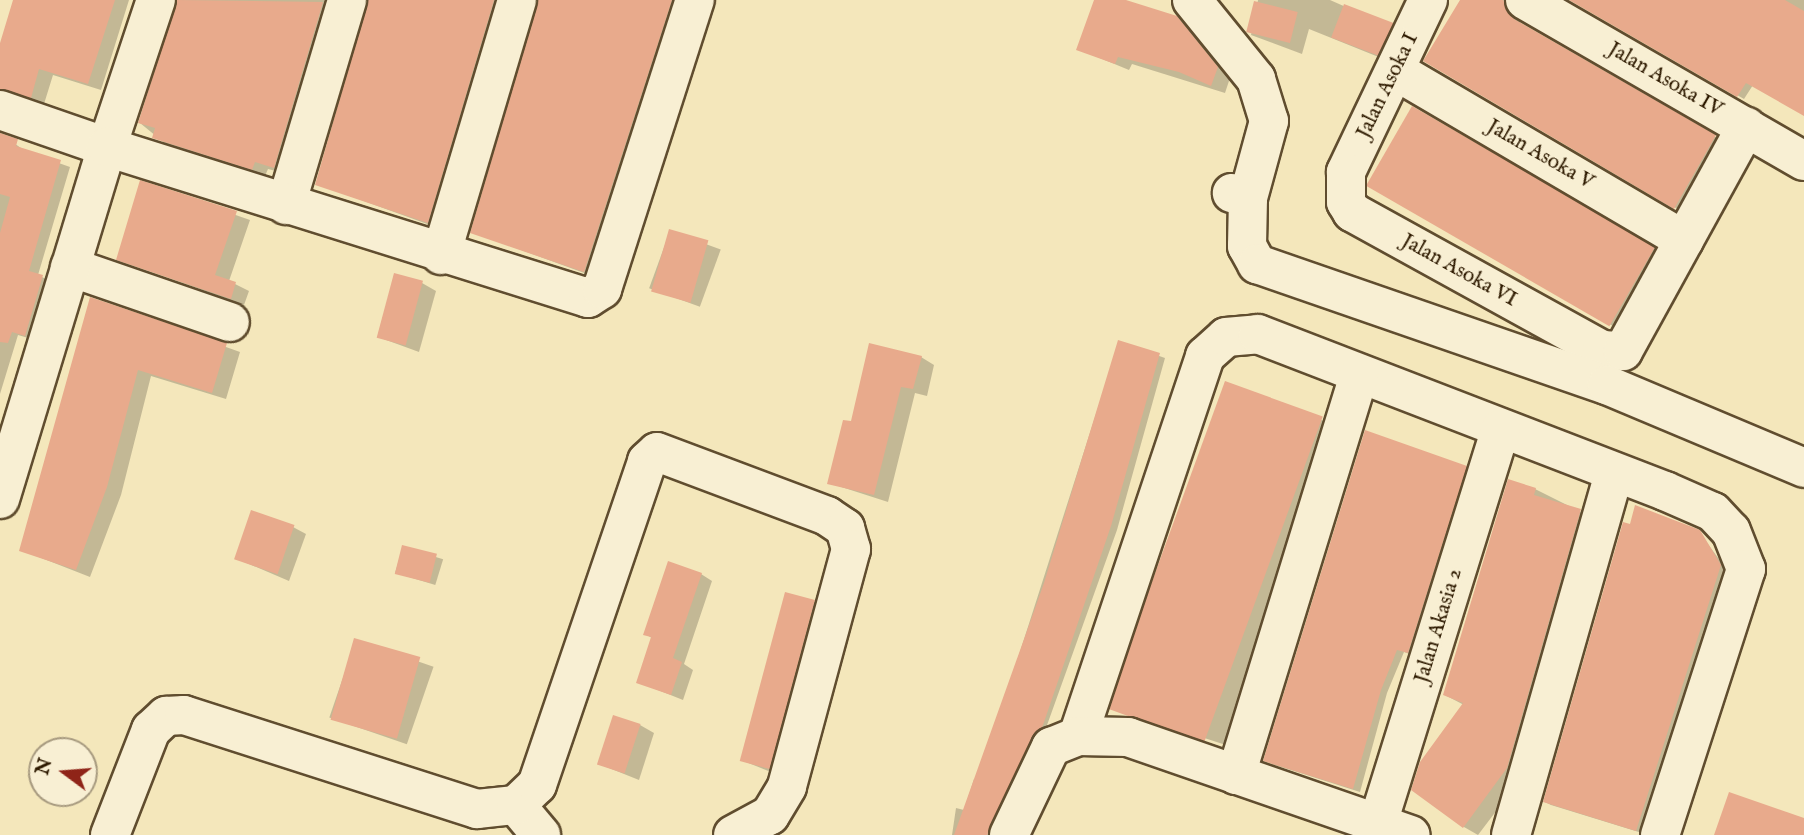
<!DOCTYPE html>
<html>
<head>
<meta charset="utf-8">
<style>
  body { margin:0 }
  #map { position:relative; width:1804px; height:835px; overflow:hidden; background:#f4e7bb; font-family:"IM FELL English",serif }
  div>[style] { position:absolute }
  .shadow>* { inset:0; background:#0003; transform-origin:0 0 }
  .building>* { inset:0; background:#e8aa8c; transform-origin:0 0 }
  .roads { filter:drop-shadow(2px 0 #604d2f) drop-shadow(-2px 0 #604d2f) drop-shadow(0 2px #604d2f) drop-shadow(0 -2px #604d2f) }
  .minor>* { height:38px; margin:-19px; padding:0 19px; transform-origin:19px; border-radius:19px; background:#f8efd3 }
  span { translate:-50% -50%; white-space:nowrap; text-align:center; line-height:1.15; -webkit-text-stroke:5px #f8efd3; paint-order:stroke }
  .street-label { font-size:21px; color:#2e1a00 }
  .north { position:absolute; left:28px; top:737px; width:70px; height:70px; box-sizing:border-box; background:#f8efd3; border:2px solid #a79a7f; border-radius:50%; rotate:286deg; font-size:19px; font-weight:700; line-height:28px; text-align:center; color:#2e1a00 }
  .north::after { content:''; display:block; margin:auto; width:24px; height:32px; background:#8f2418; clip-path:polygon(50% 0,100% 100%,50% 72%,0 100%) }
</style>
</head>
<body>
<div id="map">
  <div class="shadow">
    <i style="clip-path:polygon(15px 0,129px 0,101px 90px,53px 75px,44px 104px,0 92px,0 49px)"></i>
    <i style="clip-path:polygon(180px 0,340px 0,287px 174px,268px 169px,265px 176px,167px 145px,140px 123px)"></i>
    <i style="clip-path:polygon(370px 0,510px 0,441px 229px,317px 184px)"></i>
    <i style="clip-path:polygon(540px 0,690px 0,598px 278px,472px 232px)"></i>
    <i style="clip-path:polygon(1095px 0,1122px 0,1191px 26px,1231px 75px,1225px 93px,1132px 64px,1129px 70px,1078px 49px)"></i>
    <i style="clip-path:polygon(1258px 0,1330px 0,1405px 33px,1391px 62px,1309px 29px,1302px 54px,1251px 35px)"></i>
    <i style="clip-path:polygon(1463px 0,1512px 0,1521px 25px,1721px 140px,1681px 211px,1425px 61px)"></i>
    <i style="clip-path:polygon(1572px 0,1804px 0,1804px 115px,1753px 85px,1744px 99px)"></i>
    <i style="left:1413px;top:108px;width:286px;height:89px;rotate:30deg"></i>
    <i style="clip-path:polygon(0 133px,25px 151px,70px 167px,38px 275px,52px 282px,35px 340px,18px 335px,0 394px)"></i>
    <i style="clip-path:polygon(141px 182px,250px 220px,229px 281px,249px 291px,244px 305px,118px 259px)"></i>
    <i style="left:670px;top:231px;width:54px;height:61px;rotate:20deg"></i>
    <i style="clip-path:polygon(422px 283px,436px 291px,419px 352px,378px 337px)"></i>
    <i style="clip-path:polygon(92px 299px,240px 352px,226px 399px,151px 376px,121px 495px,90px 577px,21px 550px)"></i>
    <i style="clip-path:polygon(1119px 342px,1165px 358px,1117px 530px,1046px 728px,995px 835px,952px 835px,956px 808px,964px 810px,974px 779px,979px 780px)"></i>
    <i style="clip-path:polygon(921px 357px,934px 365px,927px 396px,915px 393px,888px 502px,829px 483px,852px 424px)"></i>
    <i style="clip-path:polygon(1318px 418px,1325px 422px,1229px 746px,1124px 712px)"></i>
    <i style="clip-path:polygon(1466px 468px,1472px 471px,1415px 656px,1404px 652px,1387px 693px,1360px 792px,1272px 764px)"></i>
    <i style="clip-path:polygon(1535px 489px,1595px 519px,1522px 777px,1478px 835px,1464px 827px,1464px 705px,1445px 695px)"></i>
    <i style="clip-path:polygon(293px 527px,306px 534px,289px 581px,235px 558px)"></i>
    <i style="clip-path:polygon(1699px 532px,1727px 570px,1642px 833px,1551px 805px,1545px 802px)"></i>
    <i style="left:403px;top:547px;width:42px;height:27px;rotate:17deg"></i>
    <i style="clip-path:polygon(701px 574px,712px 581px,684px 664px,693px 670px,683px 700px,638px 682px,652px 638px,645px 634px)"></i>
    <i style="clip-path:polygon(814px 602px,826px 609px,781px 776px,741px 760px)"></i>
    <i style="left:356px;top:640px;width:82px;height:82px;rotate:19deg"></i>
    <i style="clip-path:polygon(640px 725px,654px 733px,639px 780px,599px 764px)"></i>
  </div>
  <div class="building">
    <i style="clip-path:polygon(13px 0,115px 0,88px 84px,39px 69px,31px 98px,0 89px,0 43px)"></i>
    <i style="clip-path:polygon(177px 0,323px 2px,274px 168px,255px 162px,252px 170px,152px 138px,155px 128px,138px 123px)"></i>
    <i style="clip-path:polygon(368px 0,494px 0,428px 223px,315px 185px)"></i>
    <i style="clip-path:polygon(538px 0,672px 0,584px 272px,470px 233px)"></i>
    <i style="clip-path:polygon(1094px 0,1126px 0,1177px 16px,1218px 67px,1211px 86px,1179px 72px,1118px 57px,1115px 64px,1076px 50px)"></i>
    <i style="clip-path:polygon(1460px 0,1503px 0,1514px 19px,1716px 135px,1674px 209px,1423px 61px)"></i>
    <i style="clip-path:polygon(1569px 0,1785px 0,1804px 11px,1804px 116px,1746px 83px,1737px 97px)"></i>
    <i style="left:1254px;top:1px;width:45px;height:32px;rotate:14deg"></i>
    <i style="left:1344px;top:4px;width:53px;height:36px;rotate:21deg"></i>
    <i style="left:1412px;top:106px;width:281px;height:92px;rotate:30deg"></i>
    <i style="clip-path:polygon(0 133px,18px 139px,16px 146px,61px 160px,29px 271px,43px 275px,25px 336px,12px 332px,8px 343px,0 342px,0 233px,10px 197px,0 194px)"></i>
    <i style="clip-path:polygon(140px 180px,237px 211px,215px 275px,236px 282px,231px 299px,116px 260px)"></i>
    <i style="left:669px;top:229px;width:41px;height:65px;rotate:16deg"></i>
    <i style="left:394px;top:273px;width:30px;height:67px;rotate:15deg"></i>
    <i style="clip-path:polygon(90px 297px,227px 343px,212px 393px,138px 370px,107px 487px,76px 570px,19px 551px)"></i>
    <i style="clip-path:polygon(1118px 340px,1160px 353px,1111px 526px,1043px 725px,987px 835px,954px 835px,1044px 583px)"></i>
    <i style="clip-path:polygon(869px 343px,922px 356px,913px 389px,901px 387px,874px 495px,827px 484px,843px 420px,851px 421px)"></i>
    <i style="left:1225px;top:381px;width:104px;height:348px;rotate:20deg"></i>
    <i style="clip-path:polygon(1365px 430px,1467px 466px,1408px 653px,1397px 650px,1381px 690px,1353px 789px,1263px 761px)"></i>
    <i style="clip-path:polygon(1508px 479px,1536px 488px,1534px 495px,1581px 509px,1507px 768px,1463px 828px,1411px 790px,1420px 762px,1463px 703px,1443px 695px)"></i>
    <i style="clip-path:polygon(1635px 505px,1700px 530px,1721px 565px,1636px 831px,1543px 802px,1623px 522px,1630px 524px)"></i>
    <i style="left:251px;top:510px;width:46px;height:52px;rotate:19deg"></i>
    <i style="left:402px;top:545px;width:36px;height:30px;rotate:14deg"></i>
    <i style="clip-path:polygon(668px 561px,702px 573px,673px 658px,682px 662px,671px 695px,636px 683px,651px 637px,643px 635px)"></i>
    <i style="left:785px;top:592px;width:31px;height:175px;rotate:15deg"></i>
    <i style="left:354px;top:638px;width:69px;height:85px;rotate:16deg"></i>
    <i style="left:613px;top:715px;width:29px;height:52px;rotate:18deg"></i>
    <i style="clip-path:polygon(1729px 792px,1804px 818px,1804px 835px,1714px 835px)"></i>
  </div>
  <div class="roads">
    <div class="minor">
      <i style="left:1192px;top:0;width:102px;rotate:51deg"></i>
      <i style="left:1256px;top:79px;width:44px;rotate:72.8deg"></i>
      <i style="left:1269px;top:121px;width:80px;rotate:105.3deg"></i>
      <i style="left:1248px;top:198px;width:17px;rotate:-163deg"></i>
      <i style="left:1428px;top:0;width:191px;rotate:115.5deg"></i>
      <i style="left:1346px;top:172px;width:30px;rotate:90deg"></i>
      <i style="left:1346px;top:202px;width:12px;rotate:59deg"></i>
      <i style="left:1352px;top:212px;width:286px;rotate:28.9deg"></i>
      <i style="left:1602px;top:350px;width:21px;rotate:3deg"></i>
      <i style="left:1623px;top:351px;width:256px;rotate:-61.2deg"></i>
      <i style="left:1525px;top:0;width:322px;rotate:30deg"></i>
      <i style="left:1396px;top:71px;width:334px;rotate:30.4deg"></i>
      <i style="left:0;top:110px;width:113px;rotate:19.1deg"></i>
      <i style="left:107px;top:147px;width:155px;rotate:-71.6deg"></i>
      <i style="left:1248px;top:198px;width:48px;rotate:91.2deg"></i>
      <i style="left:1247px;top:246px;width:21px;rotate:61deg"></i>
      <i style="left:1257px;top:264px;width:370px;rotate:19.1deg"></i>
      <i style="left:1607px;top:385px;width:214px;rotate:22.8deg"></i>
      <i style="left:286px;top:205px;width:214px;rotate:-73.4deg"></i>
      <i style="left:441px;top:255px;width:266px;rotate:-73.4deg"></i>
      <i style="left:70px;top:267px;width:169px;rotate:19deg"></i>
      <i style="left:0;top:499px;width:368px;rotate:-73.1deg"></i>
      <i style="left:107px;top:147px;width:504px;rotate:17.43deg"></i>
      <i style="left:588px;top:298px;width:17px;rotate:-33deg"></i>
      <i style="left:602px;top:289px;width:304px;rotate:-72.2deg"></i>
      <i style="left:1078px;top:736px;width:401px;rotate:-71.5deg"></i>
      <i style="left:1205px;top:356px;width:28px;rotate:-42deg"></i>
      <i style="left:1226px;top:337px;width:32px;rotate:-5deg"></i>
      <i style="left:1258px;top:334px;width:436px;rotate:21.1deg"></i>
      <i style="left:1665px;top:491px;width:52px;rotate:23.6deg"></i>
      <i style="left:1713px;top:512px;width:26px;rotate:47deg"></i>
      <i style="left:1731px;top:531px;width:41px;rotate:68.5deg"></i>
      <i style="left:1746px;top:569px;width:280px;rotate:107.9deg"></i>
      <i style="left:1236px;top:775px;width:419px;rotate:-72.9deg"></i>
      <i style="left:516px;top:805px;width:39px;rotate:50deg"></i>
      <i style="left:1378px;top:823px;width:413px;rotate:-72.7deg"></i>
      <i style="left:110px;top:835px;width:113px;rotate:-68.7deg"></i>
      <i style="left:151px;top:730px;width:21px;rotate:-43deg"></i>
      <i style="left:166px;top:716px;width:18px;rotate:-3deg"></i>
      <i style="left:184px;top:715px;width:308px;rotate:17.8deg"></i>
      <i style="left:477px;top:809px;width:39px;rotate:-6deg"></i>
      <i style="left:516px;top:805px;width:29px;rotate:-44deg"></i>
      <i style="left:537px;top:785px;width:342px;rotate:-71.2deg"></i>
      <i style="left:647px;top:461px;width:13px;rotate:-42deg"></i>
      <i style="left:657px;top:452px;width:182px;rotate:20.6deg"></i>
      <i style="left:827px;top:516px;width:22px;rotate:34deg"></i>
      <i style="left:845px;top:528px;width:22px;rotate:74deg"></i>
      <i style="left:851px;top:549px;width:246px;rotate:105.1deg"></i>
      <i style="left:787px;top:787px;width:33px;rotate:121deg"></i>
      <i style="left:770px;top:815px;width:42px;rotate:151.6deg"></i>
      <i style="left:1009px;top:835px;width:98px;rotate:-64.5deg"></i>
      <i style="left:1051px;top:747px;width:29px;rotate:-22deg"></i>
      <i style="left:1078px;top:736px;width:50px;rotate:1.1deg"></i>
      <i style="left:1128px;top:737px;width:299px;rotate:19.1deg"></i>
      <i style="left:1511px;top:835px;width:376px;rotate:-74.1deg"></i>
    </div>
  </div>
  <div class="street-label">
    <span style="left:1665px;top:80px;rotate:30deg">Jalan Asoka IV</span>
    <span style="left:1388px;top:86px;rotate:-64deg">Jalan Asoka I</span>
    <span style="left:1540px;top:155px;rotate:30deg">Jalan Asoka V</span>
    <span style="left:1459px;top:271px;rotate:29deg">Jalan Asoka VI</span>
    <span style="left:1439px;top:626px;rotate:-73deg">Jalan Akasia 2</span>
  </div>
  <div class="north">N</div>
</div>
</body>
</html>
